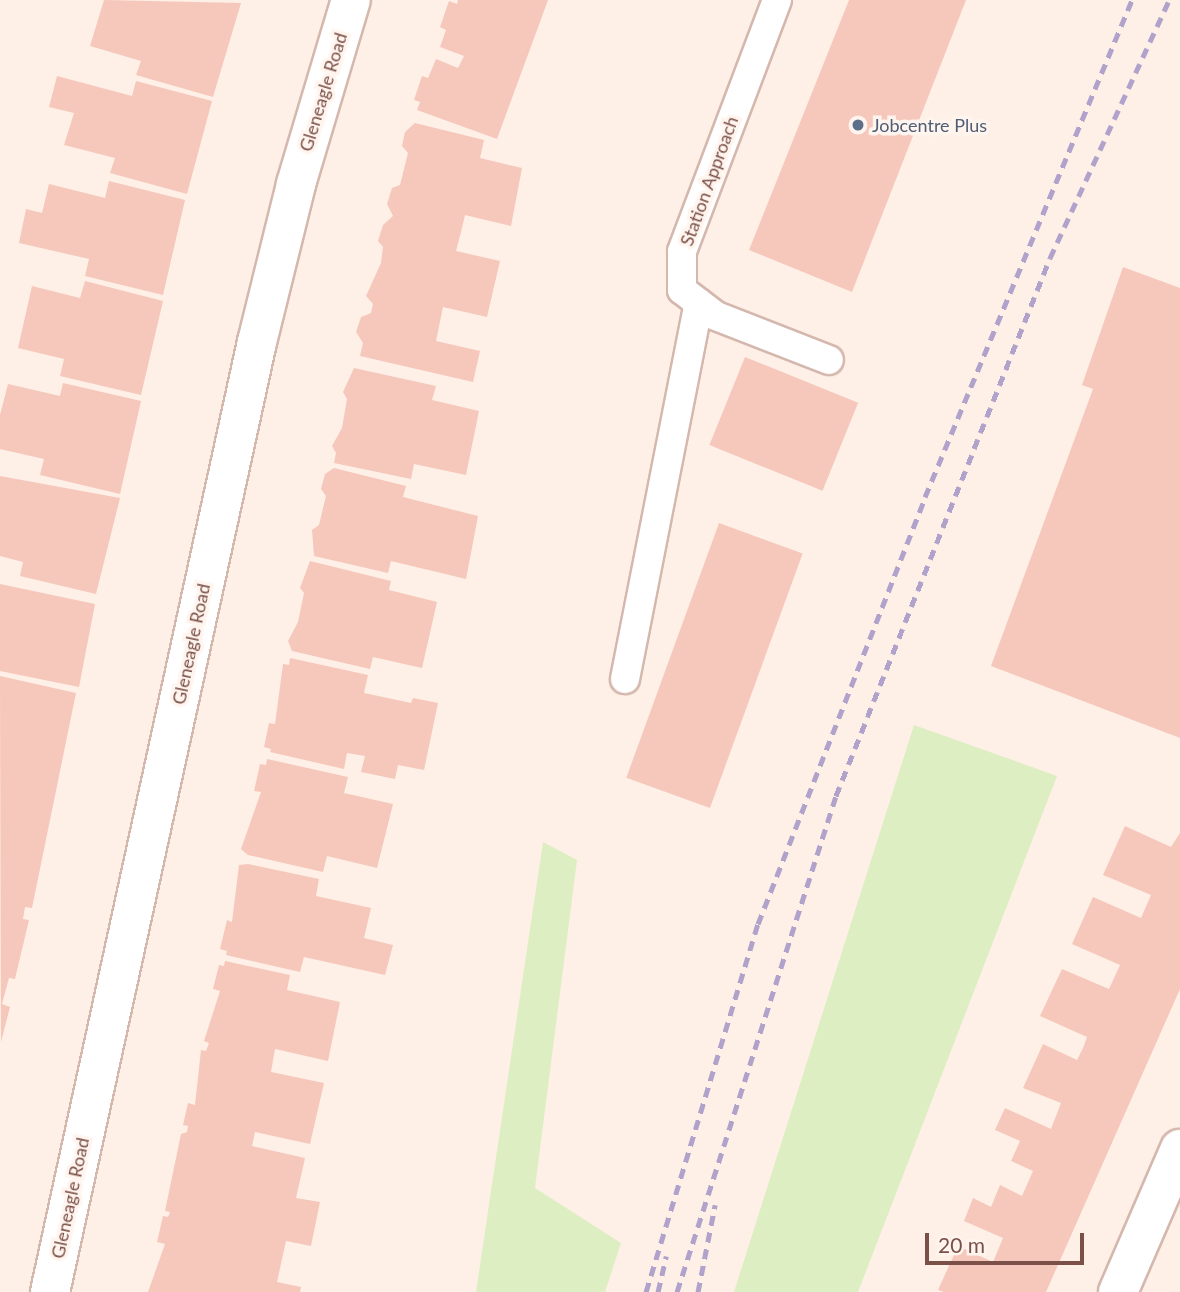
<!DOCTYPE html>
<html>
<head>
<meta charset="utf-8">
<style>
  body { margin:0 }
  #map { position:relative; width:1180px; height:1292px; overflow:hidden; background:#fef0e6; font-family:Lato,sans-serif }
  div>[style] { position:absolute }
  .green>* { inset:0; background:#dceec2 }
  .building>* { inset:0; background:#f6c7bb; transform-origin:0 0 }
  .roads { filter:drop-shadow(2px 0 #d4b7ad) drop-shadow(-2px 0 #d4b7ad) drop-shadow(0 2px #d4b7ad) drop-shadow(0 -2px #d4b7ad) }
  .service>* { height:28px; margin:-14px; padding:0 14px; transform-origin:14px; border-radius:14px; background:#fff }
  .minor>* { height:38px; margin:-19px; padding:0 19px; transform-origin:19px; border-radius:19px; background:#fff }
  .rail>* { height:5px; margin-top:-2.5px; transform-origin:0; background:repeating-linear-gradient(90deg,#b0a2ca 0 10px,transparent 0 17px) }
  .dots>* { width:19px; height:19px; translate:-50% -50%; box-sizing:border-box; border:4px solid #fff5ee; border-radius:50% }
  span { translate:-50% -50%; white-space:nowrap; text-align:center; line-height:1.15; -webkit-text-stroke:7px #fff5ee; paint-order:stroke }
  .street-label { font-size:18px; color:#7a5048 }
  .service-label { font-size:18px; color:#4e5e75 }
  .left { translate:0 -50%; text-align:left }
  .scale { position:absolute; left:925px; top:1233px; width:159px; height:32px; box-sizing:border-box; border:4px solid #7a5048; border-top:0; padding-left:9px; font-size:21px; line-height:24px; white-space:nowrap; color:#7a5048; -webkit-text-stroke:5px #fff5ee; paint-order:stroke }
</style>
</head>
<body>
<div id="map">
  <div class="green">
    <i style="clip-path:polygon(914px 725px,1057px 776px,858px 1292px,734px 1292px)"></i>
    <i style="clip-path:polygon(543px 842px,577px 860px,535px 1188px,621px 1243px,605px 1292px,476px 1292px)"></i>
  </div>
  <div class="building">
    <i style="clip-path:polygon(104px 0,241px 3px,213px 97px,136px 75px,141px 61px,90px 46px)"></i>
    <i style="clip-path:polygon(458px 0,548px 0,497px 139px,417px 110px,420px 102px,414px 100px,422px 76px,428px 78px,436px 59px,458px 68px,464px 56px,440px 47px,446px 30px,440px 27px,449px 1px,457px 4px)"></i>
    <i style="clip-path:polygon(849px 0,966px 0,852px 292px,749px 250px)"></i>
    <i style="clip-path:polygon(57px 76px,132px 96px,136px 81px,212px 101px,187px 194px,110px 173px,115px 158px,64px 145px,74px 113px,49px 107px)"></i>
    <i style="clip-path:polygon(415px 123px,484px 140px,480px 158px,522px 168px,511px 226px,465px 215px,461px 232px,456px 251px,500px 261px,487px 317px,443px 307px,436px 341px,480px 351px,473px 382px,360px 356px,363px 343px,356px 332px,361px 317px,371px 313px,373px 304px,366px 296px,381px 263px,383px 247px,378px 241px,383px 225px,393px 216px,387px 204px,392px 188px,400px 185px,408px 153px,402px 146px,405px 132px)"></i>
    <i style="clip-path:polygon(109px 181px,185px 200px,163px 295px,85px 276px,89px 259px,19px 243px,26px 209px,42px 213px,49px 184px,105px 198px)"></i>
    <i style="clip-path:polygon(1123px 267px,1180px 288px,1180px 738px,991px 666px,1093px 389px,1082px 385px)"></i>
    <i style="clip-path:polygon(85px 281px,163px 301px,141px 395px,60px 376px,64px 359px,18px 348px,32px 286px,80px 298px)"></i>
    <i style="left:745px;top:357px;width:122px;height:95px;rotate:22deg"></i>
    <i style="clip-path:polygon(354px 368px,436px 386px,432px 400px,479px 411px,466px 475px,414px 464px,411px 479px,334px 463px,336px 453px,332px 446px,342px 428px,347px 399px,343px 392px)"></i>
    <i style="clip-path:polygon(63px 383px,141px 401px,120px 494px,40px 475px,44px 459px,0 449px,0 415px,8px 384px,60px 396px)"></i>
    <i style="clip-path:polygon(334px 468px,406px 486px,403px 497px,478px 516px,466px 579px,391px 561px,388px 573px,314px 556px,312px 530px,319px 525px,326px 496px,321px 489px,325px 474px)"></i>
    <i style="clip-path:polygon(0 476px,120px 498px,96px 594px,20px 576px,23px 562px,0 556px)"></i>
    <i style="left:719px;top:523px;width:89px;height:271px;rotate:20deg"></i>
    <i style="clip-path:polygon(310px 561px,391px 581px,389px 590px,437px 602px,422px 668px,373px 657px,370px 669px,292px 651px,288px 641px,298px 622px,304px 593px,300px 588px)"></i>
    <i style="clip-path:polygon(0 584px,95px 604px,79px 687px,0 671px)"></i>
    <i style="clip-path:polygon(290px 658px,368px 675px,364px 693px,411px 703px,413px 698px,438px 703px,424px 770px,398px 765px,395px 779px,361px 772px,365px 756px,347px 753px,344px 769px,270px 752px,271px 749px,264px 747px,269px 723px,275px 724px,283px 664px,289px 665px)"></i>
    <i style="clip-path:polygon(0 676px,76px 693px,32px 908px,25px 907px,23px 919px,29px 920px,15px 979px,9px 978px,2px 1004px,10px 1007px,1px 1042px)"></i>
    <i style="clip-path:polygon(267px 759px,348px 777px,344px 793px,393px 804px,377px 868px,327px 856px,323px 872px,248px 855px,241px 849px,261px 792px,254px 791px,260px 764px,266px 765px)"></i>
    <i style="clip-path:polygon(1125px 826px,1171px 847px,1180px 833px,1180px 989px,1046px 1292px,944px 1292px,938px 1290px,958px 1246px,993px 1262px,1003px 1238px,964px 1221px,973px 1198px,991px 1207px,1000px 1185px,1022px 1196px,1033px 1171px,1011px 1161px,1020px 1141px,995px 1130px,1005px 1108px,1051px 1129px,1061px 1103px,1023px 1088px,1043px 1044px,1077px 1060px,1083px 1048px,1087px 1037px,1040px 1016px,1062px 969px,1109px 989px,1120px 965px,1072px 944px,1093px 897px,1141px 918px,1151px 895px,1103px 875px)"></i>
    <i style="clip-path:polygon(248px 864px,319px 879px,316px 896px,371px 908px,364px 938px,393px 945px,385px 975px,304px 957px,300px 972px,226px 955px,227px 951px,220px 949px,227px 920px,232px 922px,239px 865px)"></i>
    <i style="clip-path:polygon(225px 961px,290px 975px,287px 990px,340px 1002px,328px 1061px,275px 1049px,271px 1072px,324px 1083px,310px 1144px,255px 1132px,252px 1146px,305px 1158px,296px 1198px,320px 1202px,311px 1246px,286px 1241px,277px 1282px,301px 1287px,300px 1292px,148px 1292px,165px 1244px,157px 1242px,163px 1216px,168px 1217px,170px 1212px,165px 1211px,181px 1134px,187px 1132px,188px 1126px,183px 1125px,188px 1103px,195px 1105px,201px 1050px,206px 1051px,209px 1043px,204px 1041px,220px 991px,213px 989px,219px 965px,224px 966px)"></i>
  </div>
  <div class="roads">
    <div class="service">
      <i style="left:777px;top:0;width:269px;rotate:110.7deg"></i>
      <i style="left:682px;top:252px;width:38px;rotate:90deg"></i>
      <i style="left:682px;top:290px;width:43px;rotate:37.4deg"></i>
      <i style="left:716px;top:316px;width:121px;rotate:21.3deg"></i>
      <i style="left:625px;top:679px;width:383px;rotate:-78.9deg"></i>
    </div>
    <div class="minor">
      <i style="left:50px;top:1292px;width:972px;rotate:-77.71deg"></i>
      <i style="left:257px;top:342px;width:163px;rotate:-76.1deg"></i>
      <i style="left:296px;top:184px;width:192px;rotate:-73.4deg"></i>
      <i style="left:1118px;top:1292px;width:156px;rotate:-66.6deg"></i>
    </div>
  </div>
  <div class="rail">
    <i style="left:646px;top:1292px;width:385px;rotate:-73.1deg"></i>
    <i style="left:758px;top:924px;width:458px;rotate:-68.6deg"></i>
    <i style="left:925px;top:497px;width:538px;rotate:-67.39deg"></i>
    <i style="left:658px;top:1292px;width:37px;rotate:-77deg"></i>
    <i style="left:677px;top:1292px;width:521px;rotate:-72.23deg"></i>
    <i style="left:836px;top:796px;width:579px;rotate:-68.31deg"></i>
    <i style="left:1050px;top:258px;width:284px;rotate:-65.2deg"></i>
    <i style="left:698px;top:1292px;width:89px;rotate:-78.9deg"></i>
  </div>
  <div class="dots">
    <i style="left:858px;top:125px;background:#5c6f8a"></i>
  </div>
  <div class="street-label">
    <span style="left:323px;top:92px;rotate:-73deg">Gleneagle Road</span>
    <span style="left:709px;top:181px;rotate:-70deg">Station Approach</span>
    <span style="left:191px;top:644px;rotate:-78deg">Gleneagle Road</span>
    <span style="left:70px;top:1198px;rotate:-78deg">Gleneagle Road</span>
  </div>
  <div class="service-label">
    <span class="left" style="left:872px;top:125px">Jobcentre Plus</span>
  </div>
  <div class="scale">20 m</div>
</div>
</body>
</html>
